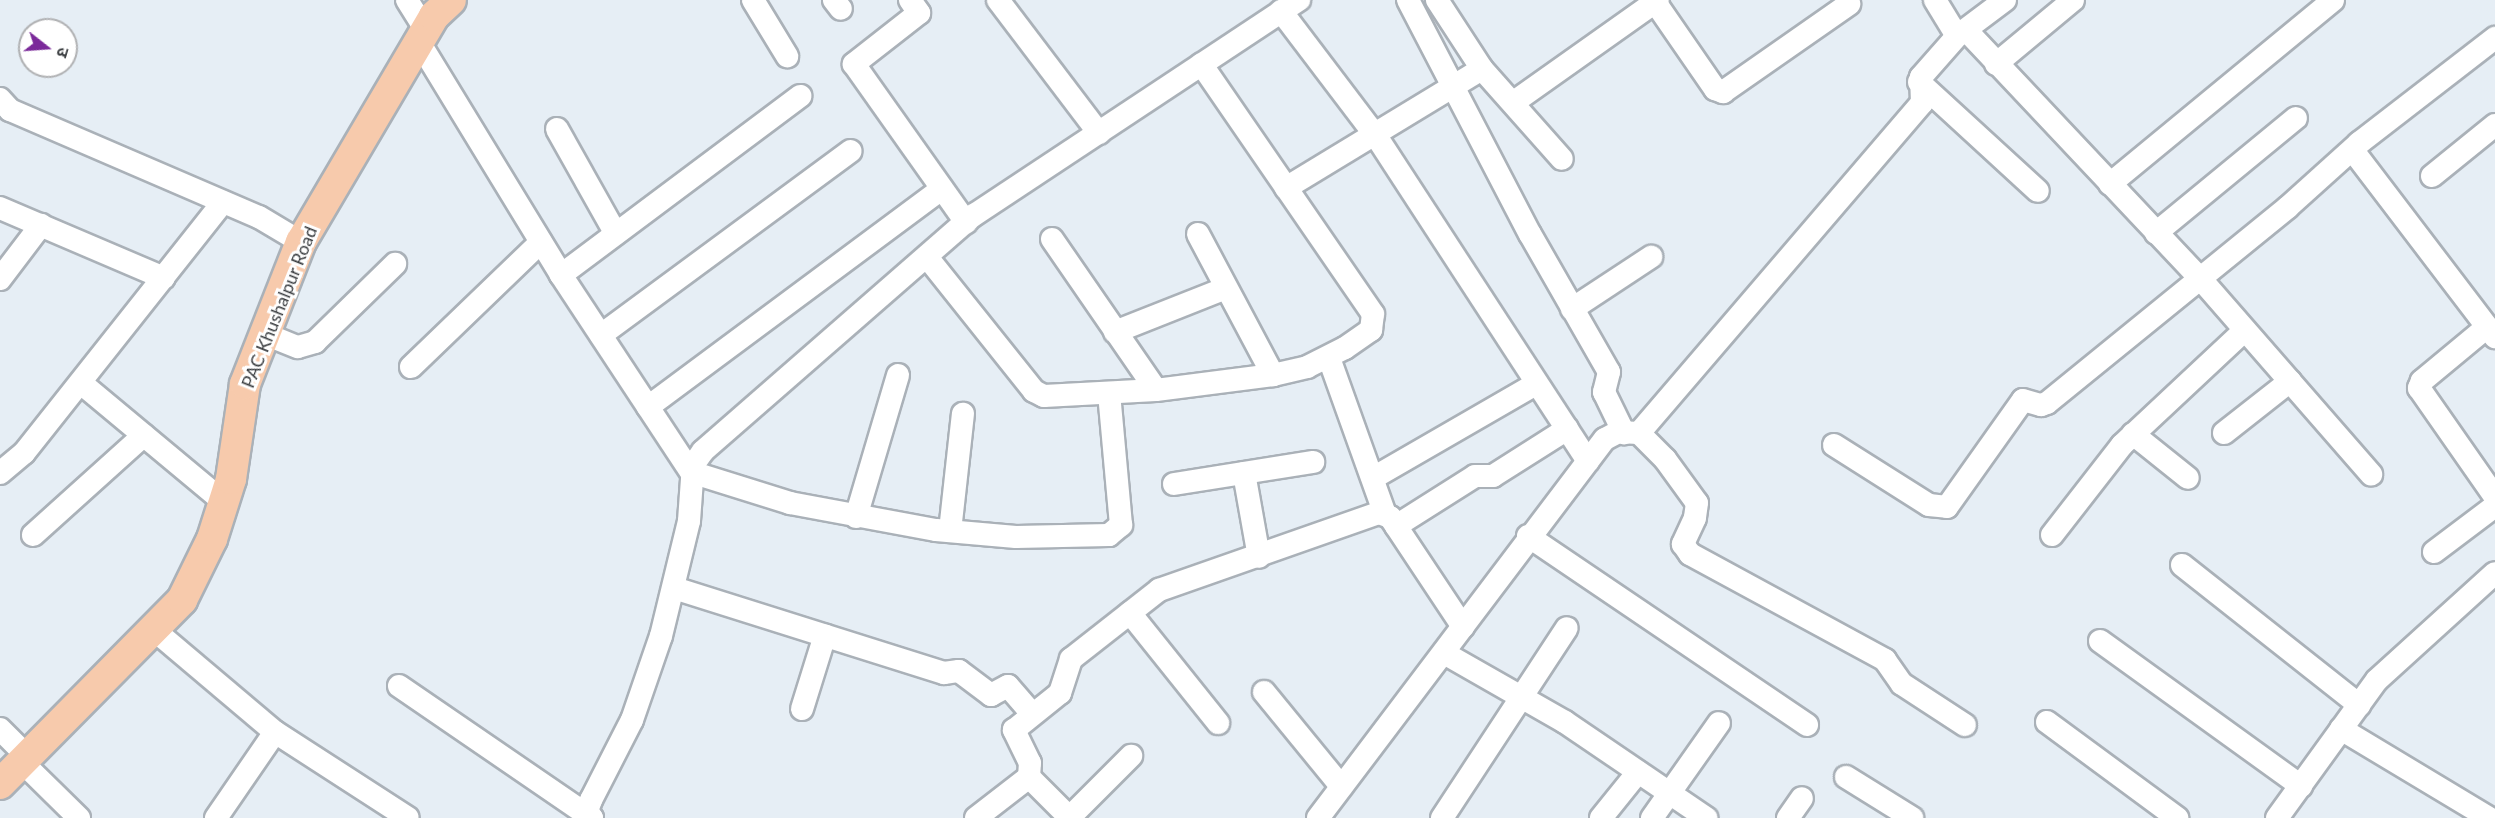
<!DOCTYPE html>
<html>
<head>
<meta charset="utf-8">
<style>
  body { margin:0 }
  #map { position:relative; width:2495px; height:818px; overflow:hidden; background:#e6eef5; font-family:Lato,"Noto Sans Devanagari",sans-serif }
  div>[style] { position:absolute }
  .roads { filter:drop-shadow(2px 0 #aab1b8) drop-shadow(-2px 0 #aab1b8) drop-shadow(0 2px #aab1b8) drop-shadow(0 -2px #aab1b8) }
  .minor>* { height:22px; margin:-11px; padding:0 11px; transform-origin:11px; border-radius:11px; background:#fff }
  .major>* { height:30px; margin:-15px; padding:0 15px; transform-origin:15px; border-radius:15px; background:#f7caac }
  span { translate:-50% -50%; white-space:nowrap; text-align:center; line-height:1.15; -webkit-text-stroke:6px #fff; paint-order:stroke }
  .street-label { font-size:18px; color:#3a3d40 }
  .north { position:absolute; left:18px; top:18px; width:60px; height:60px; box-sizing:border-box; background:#fff; border:2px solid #b0b1b3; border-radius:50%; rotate:107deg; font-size:16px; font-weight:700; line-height:24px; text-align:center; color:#3a3d40 }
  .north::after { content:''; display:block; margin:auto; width:21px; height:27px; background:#7b2a9a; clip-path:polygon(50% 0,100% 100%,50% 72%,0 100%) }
</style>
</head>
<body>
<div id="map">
  <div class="roads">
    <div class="minor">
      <i style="left:407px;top:0;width:36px;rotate:58deg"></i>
      <i style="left:753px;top:0;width:66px;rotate:58.7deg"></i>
      <i style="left:834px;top:0;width:11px;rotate:52deg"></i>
      <i style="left:910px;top:0;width:16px;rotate:55deg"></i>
      <i style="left:919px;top:13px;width:83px;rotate:141.9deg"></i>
      <i style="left:854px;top:64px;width:194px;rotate:54.7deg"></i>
      <i style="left:998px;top:0;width:167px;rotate:52.8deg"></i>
      <i style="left:1408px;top:0;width:264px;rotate:62.5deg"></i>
      <i style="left:1530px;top:234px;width:159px;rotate:60.2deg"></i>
      <i style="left:1609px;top:372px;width:21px;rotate:104deg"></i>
      <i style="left:1604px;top:392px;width:46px;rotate:64deg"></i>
      <i style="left:1437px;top:0;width:82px;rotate:56.9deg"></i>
      <i style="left:1482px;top:69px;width:120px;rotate:48.4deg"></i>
      <i style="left:1935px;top:0;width:42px;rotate:58.6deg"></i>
      <i style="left:1655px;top:2px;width:106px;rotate:55.4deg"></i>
      <i style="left:1715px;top:89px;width:9px;rotate:21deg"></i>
      <i style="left:1723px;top:92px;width:154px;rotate:-34.9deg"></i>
      <i style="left:1281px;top:11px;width:157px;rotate:52.8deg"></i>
      <i style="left:1376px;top:136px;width:388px;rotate:56.9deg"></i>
      <i style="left:1966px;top:30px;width:340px;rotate:46.7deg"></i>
      <i style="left:2199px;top:277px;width:262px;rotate:48.9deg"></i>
      <i style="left:419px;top:42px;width:273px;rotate:58.6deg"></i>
      <i style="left:561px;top:275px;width:236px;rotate:56.6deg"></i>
      <i style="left:691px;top:472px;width:104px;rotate:17.4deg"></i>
      <i style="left:790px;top:503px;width:148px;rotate:10.5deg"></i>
      <i style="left:936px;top:530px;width:80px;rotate:5deg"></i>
      <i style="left:1016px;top:537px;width:93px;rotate:-1.2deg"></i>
      <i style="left:1109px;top:535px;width:16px;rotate:-40deg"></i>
      <i style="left:1121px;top:525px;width:132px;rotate:-95.2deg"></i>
      <i style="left:1996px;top:64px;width:100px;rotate:-39.7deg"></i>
      <i style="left:1919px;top:82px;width:161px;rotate:42.5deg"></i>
      <i style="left:0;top:99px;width:15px;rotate:48deg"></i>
      <i style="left:10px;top:110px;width:271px;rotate:23.3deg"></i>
      <i style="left:259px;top:217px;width:49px;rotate:30.8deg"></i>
      <i style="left:1514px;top:102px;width:176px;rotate:-35.3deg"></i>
      <i style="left:557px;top:129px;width:120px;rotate:60.7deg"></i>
      <i style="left:2354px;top:152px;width:233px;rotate:52.7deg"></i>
      <i style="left:2432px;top:176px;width:81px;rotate:-39deg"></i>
      <i style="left:2110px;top:184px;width:289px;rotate:-39.5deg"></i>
      <i style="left:1286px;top:188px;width:229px;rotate:-31.3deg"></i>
      <i style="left:0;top:208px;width:178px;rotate:23.1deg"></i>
      <i style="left:2156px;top:233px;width:181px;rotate:-39.4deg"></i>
      <i style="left:1198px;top:234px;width:160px;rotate:62deg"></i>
      <i style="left:1052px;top:239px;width:183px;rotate:55.4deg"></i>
      <i style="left:927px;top:257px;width:171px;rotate:51.4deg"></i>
      <i style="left:1034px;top:391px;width:11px;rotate:27deg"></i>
      <i style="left:1044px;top:396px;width:112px;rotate:-3.1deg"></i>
      <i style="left:1156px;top:390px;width:118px;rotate:-7.3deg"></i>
      <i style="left:1273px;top:375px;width:35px;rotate:-13deg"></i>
      <i style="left:1307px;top:367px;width:42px;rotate:-26.6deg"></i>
      <i style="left:1345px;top:348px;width:32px;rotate:-35deg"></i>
      <i style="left:1371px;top:330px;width:16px;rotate:-83deg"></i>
      <i style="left:1373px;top:314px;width:303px;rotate:-124.5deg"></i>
      <i style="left:561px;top:275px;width:299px;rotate:-36.8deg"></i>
      <i style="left:0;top:279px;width:68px;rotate:-52.8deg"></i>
      <i style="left:1572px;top:309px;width:95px;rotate:-33.4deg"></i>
      <i style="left:2487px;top:327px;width:85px;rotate:140.3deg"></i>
      <i style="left:2422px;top:381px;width:8px;rotate:113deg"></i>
      <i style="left:2419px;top:388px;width:133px;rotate:55.1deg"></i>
      <i style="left:1115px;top:332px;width:119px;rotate:-21.6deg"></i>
      <i style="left:265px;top:334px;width:35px;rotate:22deg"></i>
      <i style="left:298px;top:347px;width:18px;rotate:-16deg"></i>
      <i style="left:315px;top:342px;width:112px;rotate:-44.3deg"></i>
      <i style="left:601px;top:335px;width:310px;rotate:-36.4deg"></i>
      <i style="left:1329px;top:358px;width:166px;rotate:70.3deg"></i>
      <i style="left:411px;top:367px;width:180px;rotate:-43.9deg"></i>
      <i style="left:81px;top:383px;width:186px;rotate:39.8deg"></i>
      <i style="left:648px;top:407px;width:366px;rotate:-36.6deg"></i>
      <i style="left:1639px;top:433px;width:37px;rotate:45deg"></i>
      <i style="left:1665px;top:459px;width:54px;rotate:54deg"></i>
      <i style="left:1697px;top:503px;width:15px;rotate:98deg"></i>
      <i style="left:1695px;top:518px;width:29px;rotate:115deg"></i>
      <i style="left:1683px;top:544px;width:12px;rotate:55deg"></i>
      <i style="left:1690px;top:554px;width:222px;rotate:28.5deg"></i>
      <i style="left:1885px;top:660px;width:29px;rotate:55deg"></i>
      <i style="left:1902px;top:684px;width:75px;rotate:33.1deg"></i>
      <i style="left:2224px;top:433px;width:84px;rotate:-38.2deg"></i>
      <i style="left:2133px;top:434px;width:70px;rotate:38.7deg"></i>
      <i style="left:1834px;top:445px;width:112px;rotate:32.3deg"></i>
      <i style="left:1929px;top:505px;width:18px;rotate:6deg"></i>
      <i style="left:1947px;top:507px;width:131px;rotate:-54.6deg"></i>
      <i style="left:2023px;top:400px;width:19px;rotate:16deg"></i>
      <i style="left:2041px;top:405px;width:6px;rotate:-18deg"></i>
      <i style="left:2047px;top:403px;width:311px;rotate:-39.1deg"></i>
      <i style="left:2288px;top:207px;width:96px;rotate:-42deg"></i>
      <i style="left:2359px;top:143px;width:172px;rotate:-37.7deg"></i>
      <i style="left:0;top:473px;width:31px;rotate:-40deg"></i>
      <i style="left:24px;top:453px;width:320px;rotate:-51.6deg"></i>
      <i style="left:1244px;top:473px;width:85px;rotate:79.9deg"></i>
      <i style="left:1373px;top:478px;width:188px;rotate:-30deg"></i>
      <i style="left:1174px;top:484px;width:141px;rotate:-9deg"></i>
      <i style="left:856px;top:517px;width:148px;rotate:-73.5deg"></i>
      <i style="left:1396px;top:526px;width:93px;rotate:-32.3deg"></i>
      <i style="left:1475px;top:476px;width:18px"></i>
      <i style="left:1493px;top:476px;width:88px;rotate:-32.4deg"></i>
      <i style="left:950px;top:531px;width:118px;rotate:-83.7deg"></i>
      <i style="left:33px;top:535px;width:149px;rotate:-42deg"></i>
      <i style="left:2052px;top:535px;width:114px;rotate:-52.1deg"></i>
      <i style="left:2122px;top:445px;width:168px;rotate:-43.1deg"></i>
      <i style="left:1528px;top:536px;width:337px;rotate:34.1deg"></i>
      <i style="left:2434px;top:552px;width:76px;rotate:-37deg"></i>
      <i style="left:2182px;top:565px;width:226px;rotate:38.3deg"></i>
      <i style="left:674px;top:588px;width:283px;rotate:17.5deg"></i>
      <i style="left:944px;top:673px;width:15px;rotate:-8deg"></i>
      <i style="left:959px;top:671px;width:40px;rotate:37deg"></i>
      <i style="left:991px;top:695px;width:19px;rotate:-28deg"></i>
      <i style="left:1008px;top:686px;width:37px;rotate:49deg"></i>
      <i style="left:1130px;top:613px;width:141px;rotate:51.3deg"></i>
      <i style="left:153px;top:629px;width:160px;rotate:40.2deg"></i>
      <i style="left:275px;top:732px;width:158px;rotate:32.9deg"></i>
      <i style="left:2100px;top:641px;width:248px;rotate:35.8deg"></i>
      <i style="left:1444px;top:653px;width:139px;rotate:29.7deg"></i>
      <i style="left:1565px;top:722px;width:171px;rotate:34.2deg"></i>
      <i style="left:399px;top:686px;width:234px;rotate:34.4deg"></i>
      <i style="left:1264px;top:692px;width:122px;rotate:50.7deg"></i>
      <i style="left:802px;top:709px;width:77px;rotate:-72.7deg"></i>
      <i style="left:2047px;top:722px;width:162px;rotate:36.4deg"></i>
      <i style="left:0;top:729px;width:38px;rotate:45deg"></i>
      <i style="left:2341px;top:729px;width:173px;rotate:31deg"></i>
      <i style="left:22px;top:762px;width:80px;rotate:44.5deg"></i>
      <i style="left:1029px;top:777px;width:58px;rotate:45deg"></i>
      <i style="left:1846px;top:777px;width:78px;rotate:31.8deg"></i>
      <i style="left:216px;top:818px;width:104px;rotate:-55.5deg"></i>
      <i style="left:592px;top:818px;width:9px;rotate:-126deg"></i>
      <i style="left:587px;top:811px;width:12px;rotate:-70deg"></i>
      <i style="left:591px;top:800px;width:90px;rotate:-62.9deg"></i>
      <i style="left:632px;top:720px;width:89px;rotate:-71deg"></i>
      <i style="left:661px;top:636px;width:118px;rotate:-76.3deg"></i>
      <i style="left:689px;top:521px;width:56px;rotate:-85.9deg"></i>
      <i style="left:693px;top:465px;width:17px;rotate:-54deg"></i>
      <i style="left:703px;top:451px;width:359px;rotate:-41.1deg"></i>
      <i style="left:974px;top:215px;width:390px;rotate:-33.5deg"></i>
      <i style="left:976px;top:818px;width:67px;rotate:-37.7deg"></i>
      <i style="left:1029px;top:777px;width:14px;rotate:-86deg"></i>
      <i style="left:1030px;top:763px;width:37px;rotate:-116deg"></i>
      <i style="left:1014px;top:730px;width:59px;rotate:-38.8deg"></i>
      <i style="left:1060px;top:693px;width:36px;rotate:-72deg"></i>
      <i style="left:1071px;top:659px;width:112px;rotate:-38.1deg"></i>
      <i style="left:1159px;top:590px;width:233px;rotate:-19.3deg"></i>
      <i style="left:1379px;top:513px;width:12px;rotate:20deg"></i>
      <i style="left:1390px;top:517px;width:132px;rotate:56.4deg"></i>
      <i style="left:1069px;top:818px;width:88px;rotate:-45deg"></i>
      <i style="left:1318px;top:818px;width:475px;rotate:-52.9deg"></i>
      <i style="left:1605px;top:439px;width:15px;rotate:-28deg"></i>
      <i style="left:1618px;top:432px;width:21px;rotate:3deg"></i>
      <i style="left:1639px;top:433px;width:435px;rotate:-49.4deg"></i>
      <i style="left:1922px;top:103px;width:26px;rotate:-92deg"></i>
      <i style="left:1921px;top:77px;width:55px;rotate:-48.7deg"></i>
      <i style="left:1957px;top:36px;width:60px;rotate:-36.9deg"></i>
      <i style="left:1442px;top:818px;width:227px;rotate:-56.7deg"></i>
      <i style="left:1601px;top:818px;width:59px;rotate:-51.2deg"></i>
      <i style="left:1652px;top:818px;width:116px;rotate:-54.8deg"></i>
      <i style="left:1788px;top:818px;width:24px;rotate:-55deg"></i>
      <i style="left:2277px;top:818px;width:170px;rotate:-54.1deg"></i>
      <i style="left:2377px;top:680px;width:159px;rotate:-42.2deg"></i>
    </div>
    <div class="major">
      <i style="left:0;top:784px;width:259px;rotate:-45.3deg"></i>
      <i style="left:182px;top:600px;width:68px;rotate:-63.8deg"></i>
      <i style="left:212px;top:539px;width:63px;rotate:-72.4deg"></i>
      <i style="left:231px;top:479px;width:96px;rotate:-81.6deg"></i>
      <i style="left:245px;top:384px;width:153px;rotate:-68.5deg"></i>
      <i style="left:301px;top:242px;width:262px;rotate:-59.5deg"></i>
      <i style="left:434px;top:16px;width:23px;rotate:-43deg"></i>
    </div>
  </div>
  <div class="street-label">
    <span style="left:279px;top:307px;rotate:-68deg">PAC Khushalpur Road</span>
  </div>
  <div class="north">उ</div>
</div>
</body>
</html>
